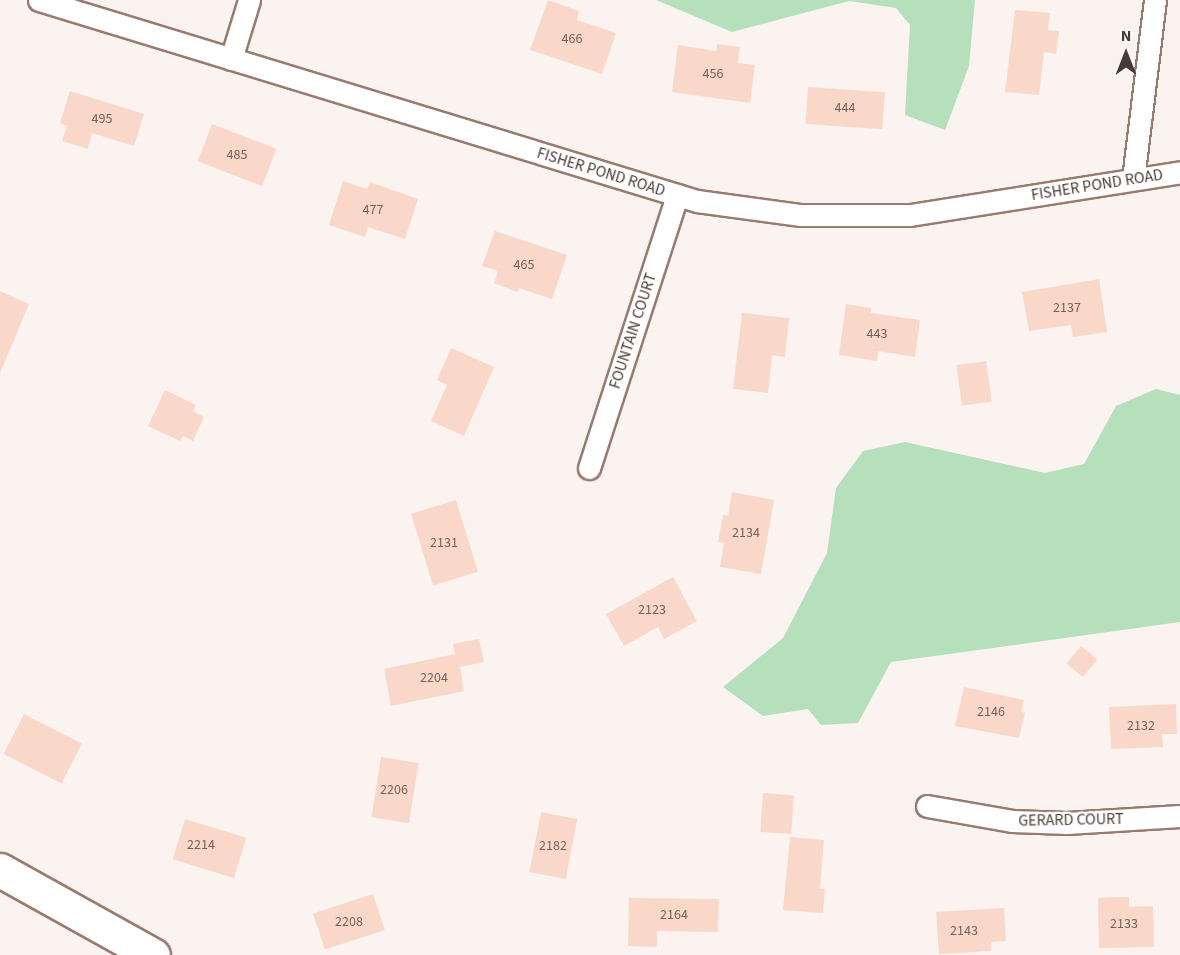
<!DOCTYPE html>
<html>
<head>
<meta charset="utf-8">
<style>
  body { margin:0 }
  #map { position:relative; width:1180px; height:955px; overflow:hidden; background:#faf3f0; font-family:"Source Sans 3",sans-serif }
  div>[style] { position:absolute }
  .green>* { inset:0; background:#b6dfbc }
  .building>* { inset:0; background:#f9d8ca; transform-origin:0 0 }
  .roads { filter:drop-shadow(2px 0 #997b6e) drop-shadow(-2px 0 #997b6e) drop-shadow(0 2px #997b6e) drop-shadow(0 -2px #997b6e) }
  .minor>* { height:21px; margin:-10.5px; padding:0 10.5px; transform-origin:10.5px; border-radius:10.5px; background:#fff }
  .trunk>* { height:33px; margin:-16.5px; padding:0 16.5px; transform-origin:16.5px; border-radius:16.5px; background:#fff }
  span { translate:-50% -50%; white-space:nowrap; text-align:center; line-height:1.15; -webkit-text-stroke:4.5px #fff; paint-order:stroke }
  .number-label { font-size:14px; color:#74625a }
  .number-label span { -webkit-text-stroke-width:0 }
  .street-label { font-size:16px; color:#473a34 }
  .north { position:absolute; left:1096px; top:24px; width:60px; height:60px; -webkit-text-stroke:4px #fff; paint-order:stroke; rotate:0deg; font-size:16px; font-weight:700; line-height:24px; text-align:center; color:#473a34 }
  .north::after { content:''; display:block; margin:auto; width:21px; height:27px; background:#473a34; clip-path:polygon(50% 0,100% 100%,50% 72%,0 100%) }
</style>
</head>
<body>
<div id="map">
  <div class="green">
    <i style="clip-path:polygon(656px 0,975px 0,969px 66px,945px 130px,905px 115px,910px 25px,896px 8px,849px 1px,732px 32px)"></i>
    <i style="clip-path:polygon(1156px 389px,1180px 395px,1180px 622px,891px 662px,858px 723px,821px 725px,808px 709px,763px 716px,723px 687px,783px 638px,827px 553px,836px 488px,863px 451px,905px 442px,1045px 473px,1084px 464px,1116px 406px)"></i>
  </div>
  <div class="building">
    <i style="clip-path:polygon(548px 0,579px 11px,577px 20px,616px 33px,602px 74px,530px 50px)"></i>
    <i style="clip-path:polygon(1015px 10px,1050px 13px,1048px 30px,1059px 31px,1056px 54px,1044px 52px,1039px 95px,1005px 92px)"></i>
    <i style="clip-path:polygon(717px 44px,740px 47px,738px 63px,755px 65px,750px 103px,672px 92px,678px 45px,716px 51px)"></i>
    <i style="left:808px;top:87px;width:77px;height:37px;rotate:4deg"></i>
    <i style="clip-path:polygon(70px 91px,144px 114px,134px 146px,92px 133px,88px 149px,62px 141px,67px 126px,60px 123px)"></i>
    <i style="left:212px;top:124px;width:69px;height:40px;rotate:21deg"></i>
    <i style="clip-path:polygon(343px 181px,367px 189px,370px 182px,418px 199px,405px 239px,368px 227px,365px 237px,329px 225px)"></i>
    <i style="clip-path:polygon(495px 231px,567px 255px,552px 299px,519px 288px,517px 292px,494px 283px,498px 271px,482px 266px)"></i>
    <i style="clip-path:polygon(1099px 279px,1107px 332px,1073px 337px,1071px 325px,1029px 331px,1022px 292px)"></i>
    <i style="clip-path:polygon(0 291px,29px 304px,0 373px)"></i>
    <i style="clip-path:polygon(846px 304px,871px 308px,871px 313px,920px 320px,915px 357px,878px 351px,877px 361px,839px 355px)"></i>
    <i style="clip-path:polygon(742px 313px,789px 318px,785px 357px,772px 355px,768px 393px,733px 389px)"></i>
    <i style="clip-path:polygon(451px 348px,494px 367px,464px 436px,431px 421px,447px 385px,437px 380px)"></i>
    <i style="left:986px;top:361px;width:41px;height:30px;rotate:82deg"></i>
    <i style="clip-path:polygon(165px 390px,196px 405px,193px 411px,204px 417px,193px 441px,183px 436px,180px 441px,148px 426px)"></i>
    <i style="clip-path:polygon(732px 492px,774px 500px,761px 574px,720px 567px,724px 543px,718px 542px,723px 515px,728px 516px)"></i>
    <i style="left:456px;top:500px;width:75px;height:47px;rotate:73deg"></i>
    <i style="clip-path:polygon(673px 577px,697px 621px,664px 639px,658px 627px,624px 646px,606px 614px)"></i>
    <i style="clip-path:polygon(479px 639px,484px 662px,460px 667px,464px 691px,391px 706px,384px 669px,455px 654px,453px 644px)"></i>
    <i style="left:1081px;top:646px;width:21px;height:23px;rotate:39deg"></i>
    <i style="clip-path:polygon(964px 687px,1024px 700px,1021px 712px,1025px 713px,1019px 738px,955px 726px)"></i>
    <i style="clip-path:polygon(1176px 704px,1177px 734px,1162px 734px,1163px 747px,1111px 749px,1109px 707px)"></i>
    <i style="left:24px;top:714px;width:65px;height:45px;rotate:27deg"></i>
    <i style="left:381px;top:757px;width:38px;height:61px;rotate:9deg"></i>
    <i style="left:763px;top:793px;width:31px;height:39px;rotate:4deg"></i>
    <i style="left:541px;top:812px;width:37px;height:61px;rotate:11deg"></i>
    <i style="left:185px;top:819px;width:64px;height:42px;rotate:17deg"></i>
    <i style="clip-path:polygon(790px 837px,824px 840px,820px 889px,825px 889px,823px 913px,783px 910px)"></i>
    <i style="left:373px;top:894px;width:38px;height:63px;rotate:72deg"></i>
    <i style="clip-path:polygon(1114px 897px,1129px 897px,1129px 907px,1153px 906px,1154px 947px,1099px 948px,1098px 898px)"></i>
    <i style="clip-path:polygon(629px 898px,719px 899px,718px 932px,657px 931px,657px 947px,628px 946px)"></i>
    <i style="clip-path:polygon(1004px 908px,1006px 941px,991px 942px,991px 951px,939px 954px,936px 912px)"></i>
  </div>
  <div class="roads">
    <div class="minor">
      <i style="left:39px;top:0;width:688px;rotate:16.99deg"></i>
      <i style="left:697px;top:201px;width:105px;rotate:7.7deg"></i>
      <i style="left:801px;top:215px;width:109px"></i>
      <i style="left:910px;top:215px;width:273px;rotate:-9deg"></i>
      <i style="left:231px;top:59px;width:62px;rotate:-73deg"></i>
      <i style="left:1133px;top:179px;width:180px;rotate:-83deg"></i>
      <i style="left:589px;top:468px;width:287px;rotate:-72.1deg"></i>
      <i style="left:927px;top:806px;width:86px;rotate:10deg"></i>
      <i style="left:1012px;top:821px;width:55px;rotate:2.1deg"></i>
      <i style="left:1067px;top:823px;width:113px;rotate:-3.5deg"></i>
    </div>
    <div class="trunk">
      <i style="left:0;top:870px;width:175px;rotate:29.1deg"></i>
    </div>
  </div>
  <div class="number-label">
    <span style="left:572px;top:39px">466</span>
    <span style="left:713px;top:74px">456</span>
    <span style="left:845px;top:108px">444</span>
    <span style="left:102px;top:119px">495</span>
    <span style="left:237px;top:155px">485</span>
    <span style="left:373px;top:210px">477</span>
    <span style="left:524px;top:265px">465</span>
    <span style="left:1067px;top:308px">2137</span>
    <span style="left:877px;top:334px">443</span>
    <span style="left:746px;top:533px">2134</span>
    <span style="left:444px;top:543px">2131</span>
    <span style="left:652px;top:610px">2123</span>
    <span style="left:434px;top:678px">2204</span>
    <span style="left:991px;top:712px">2146</span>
    <span style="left:1141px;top:726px">2132</span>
    <span style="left:394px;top:790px">2206</span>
    <span style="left:201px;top:845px">2214</span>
    <span style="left:553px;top:846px">2182</span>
    <span style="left:674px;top:915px">2164</span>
    <span style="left:349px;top:922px">2208</span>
    <span style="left:1124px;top:924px">2133</span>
    <span style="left:964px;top:931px">2143</span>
  </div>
  <div class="street-label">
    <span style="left:601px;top:172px;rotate:17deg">FISHER POND ROAD</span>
    <span style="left:1097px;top:185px;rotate:-9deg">FISHER POND ROAD</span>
    <span style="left:633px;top:331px;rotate:-72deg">FOUNTAIN COURT</span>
    <span style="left:1071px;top:820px;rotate:-1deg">GERARD COURT</span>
  </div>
  <div class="north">N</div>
</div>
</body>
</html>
